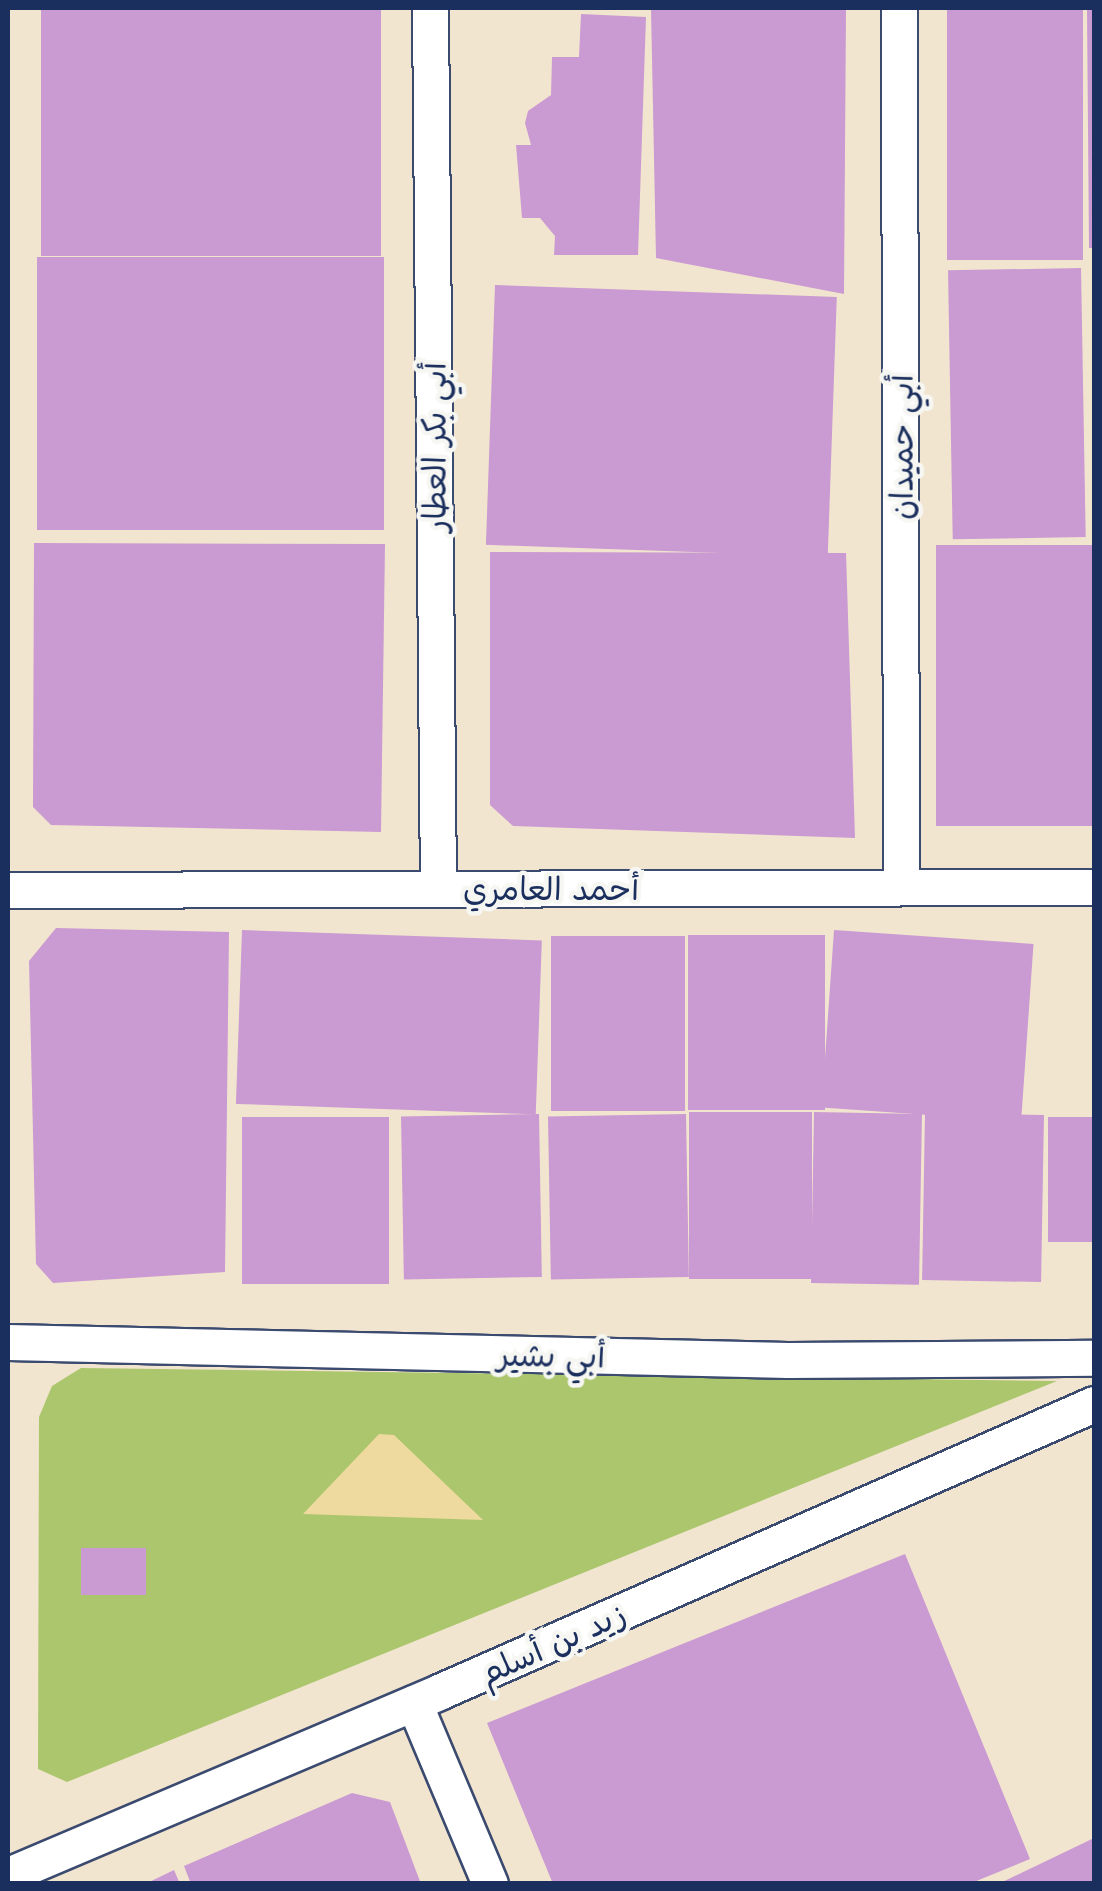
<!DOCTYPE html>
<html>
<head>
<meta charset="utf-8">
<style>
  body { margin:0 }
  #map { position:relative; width:1102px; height:1891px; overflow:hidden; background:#f2e5cf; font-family:Mali,"Playpen Sans Arabic",sans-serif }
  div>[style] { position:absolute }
  .green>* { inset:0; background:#abc66d }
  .sand>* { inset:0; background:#eeda9e }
  .building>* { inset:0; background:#ca9ad2; transform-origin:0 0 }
  .roads { filter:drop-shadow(2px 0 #3b4a6f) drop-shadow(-2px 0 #3b4a6f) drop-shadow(0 2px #3b4a6f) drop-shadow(0 -2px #3b4a6f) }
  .minor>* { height:35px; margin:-17.5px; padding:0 17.5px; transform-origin:17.5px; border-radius:17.5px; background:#fff }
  span { translate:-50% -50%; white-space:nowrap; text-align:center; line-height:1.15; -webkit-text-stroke:9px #f6f6f2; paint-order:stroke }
  .street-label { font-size:32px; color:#1b2f5e }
  .frame { position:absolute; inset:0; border:10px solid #1b2f5e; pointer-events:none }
</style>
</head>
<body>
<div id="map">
  <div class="green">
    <i style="clip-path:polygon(81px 1368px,1057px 1381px,67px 1782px,38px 1769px,39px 1417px,52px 1386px)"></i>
  </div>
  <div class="sand">
    <i style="clip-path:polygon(379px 1434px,394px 1435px,483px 1520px,303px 1514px)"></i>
  </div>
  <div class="building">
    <i style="left:41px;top:8px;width:340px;height:248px"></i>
    <i style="clip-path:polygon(651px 8px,846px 8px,844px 294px,656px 258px)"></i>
    <i style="left:947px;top:8px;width:136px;height:252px"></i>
    <i style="clip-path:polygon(1087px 8px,1094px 8px,1094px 248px,1089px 248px)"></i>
    <i style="clip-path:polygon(581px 14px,646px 17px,638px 255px,554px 255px,555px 236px,540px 218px,522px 218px,516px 145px,531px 145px,525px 123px,528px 111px,551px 95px,552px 57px,579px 57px)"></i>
    <i style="left:384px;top:257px;width:273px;height:347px;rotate:90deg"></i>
    <i style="left:1081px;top:268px;width:269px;height:133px;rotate:89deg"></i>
    <i style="left:495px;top:285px;width:342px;height:260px;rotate:2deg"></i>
    <i style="clip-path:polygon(34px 543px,385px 544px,381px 832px,51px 825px,33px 807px)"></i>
    <i style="left:1094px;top:545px;width:281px;height:158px;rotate:90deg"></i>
    <i style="clip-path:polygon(490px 552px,846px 553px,855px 838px,513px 826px,490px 805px)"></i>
    <i style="clip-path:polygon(56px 928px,229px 932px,225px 1272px,53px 1283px,36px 1264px,29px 961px)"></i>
    <i style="left:242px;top:930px;width:300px;height:174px;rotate:2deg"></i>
    <i style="left:834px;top:930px;width:200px;height:178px;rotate:4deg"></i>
    <i style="left:688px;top:935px;width:137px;height:175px"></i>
    <i style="left:685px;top:936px;width:175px;height:134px;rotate:90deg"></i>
    <i style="left:689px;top:1112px;width:123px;height:167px"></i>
    <i style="left:814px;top:1112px;width:108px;height:171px;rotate:1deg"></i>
    <i style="left:925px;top:1113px;width:119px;height:167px;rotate:1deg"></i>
    <i style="left:539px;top:1114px;width:163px;height:138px;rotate:89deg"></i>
    <i style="left:686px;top:1114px;width:163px;height:138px;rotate:89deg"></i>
    <i style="left:389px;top:1117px;width:167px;height:147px;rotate:90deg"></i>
    <i style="left:1048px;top:1117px;width:46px;height:125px"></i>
    <i style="left:146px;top:1548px;width:47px;height:65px;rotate:90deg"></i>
    <i style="clip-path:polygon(905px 1554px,1030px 1859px,969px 1884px,553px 1884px,487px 1723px)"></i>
    <i style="clip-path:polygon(352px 1793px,390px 1802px,421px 1884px,191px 1884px,184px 1866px)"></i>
    <i style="clip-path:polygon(1094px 1838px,1094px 1884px,998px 1884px)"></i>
    <i style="clip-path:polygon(174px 1870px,180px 1884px,145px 1884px)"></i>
  </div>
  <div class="roads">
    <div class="minor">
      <i style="left:430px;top:8px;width:879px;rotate:89.48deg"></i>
      <i style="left:899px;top:8px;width:879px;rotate:89.87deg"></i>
      <i style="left:8px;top:890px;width:1086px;rotate:-0.16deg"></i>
      <i style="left:8px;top:1342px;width:780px;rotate:1.32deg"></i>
      <i style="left:788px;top:1360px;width:306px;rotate:-0.4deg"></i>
      <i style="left:414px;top:1703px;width:196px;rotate:67.2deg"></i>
      <i style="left:8px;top:1875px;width:470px;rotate:-23deg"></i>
      <i style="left:441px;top:1691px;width:713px;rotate:-23.73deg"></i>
    </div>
  </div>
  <div class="street-label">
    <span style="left:433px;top:447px;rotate:-90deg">أبي بكر العطار</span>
    <span style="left:900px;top:447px;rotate:-90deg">أبي حميدان</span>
    <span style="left:551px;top:887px">أحمد العامري</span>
    <span style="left:551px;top:1354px;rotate:1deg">أبي بشير</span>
    <span style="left:552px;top:1642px;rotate:-24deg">زيد بن أسلم</span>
  </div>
  <div class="frame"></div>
</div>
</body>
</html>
